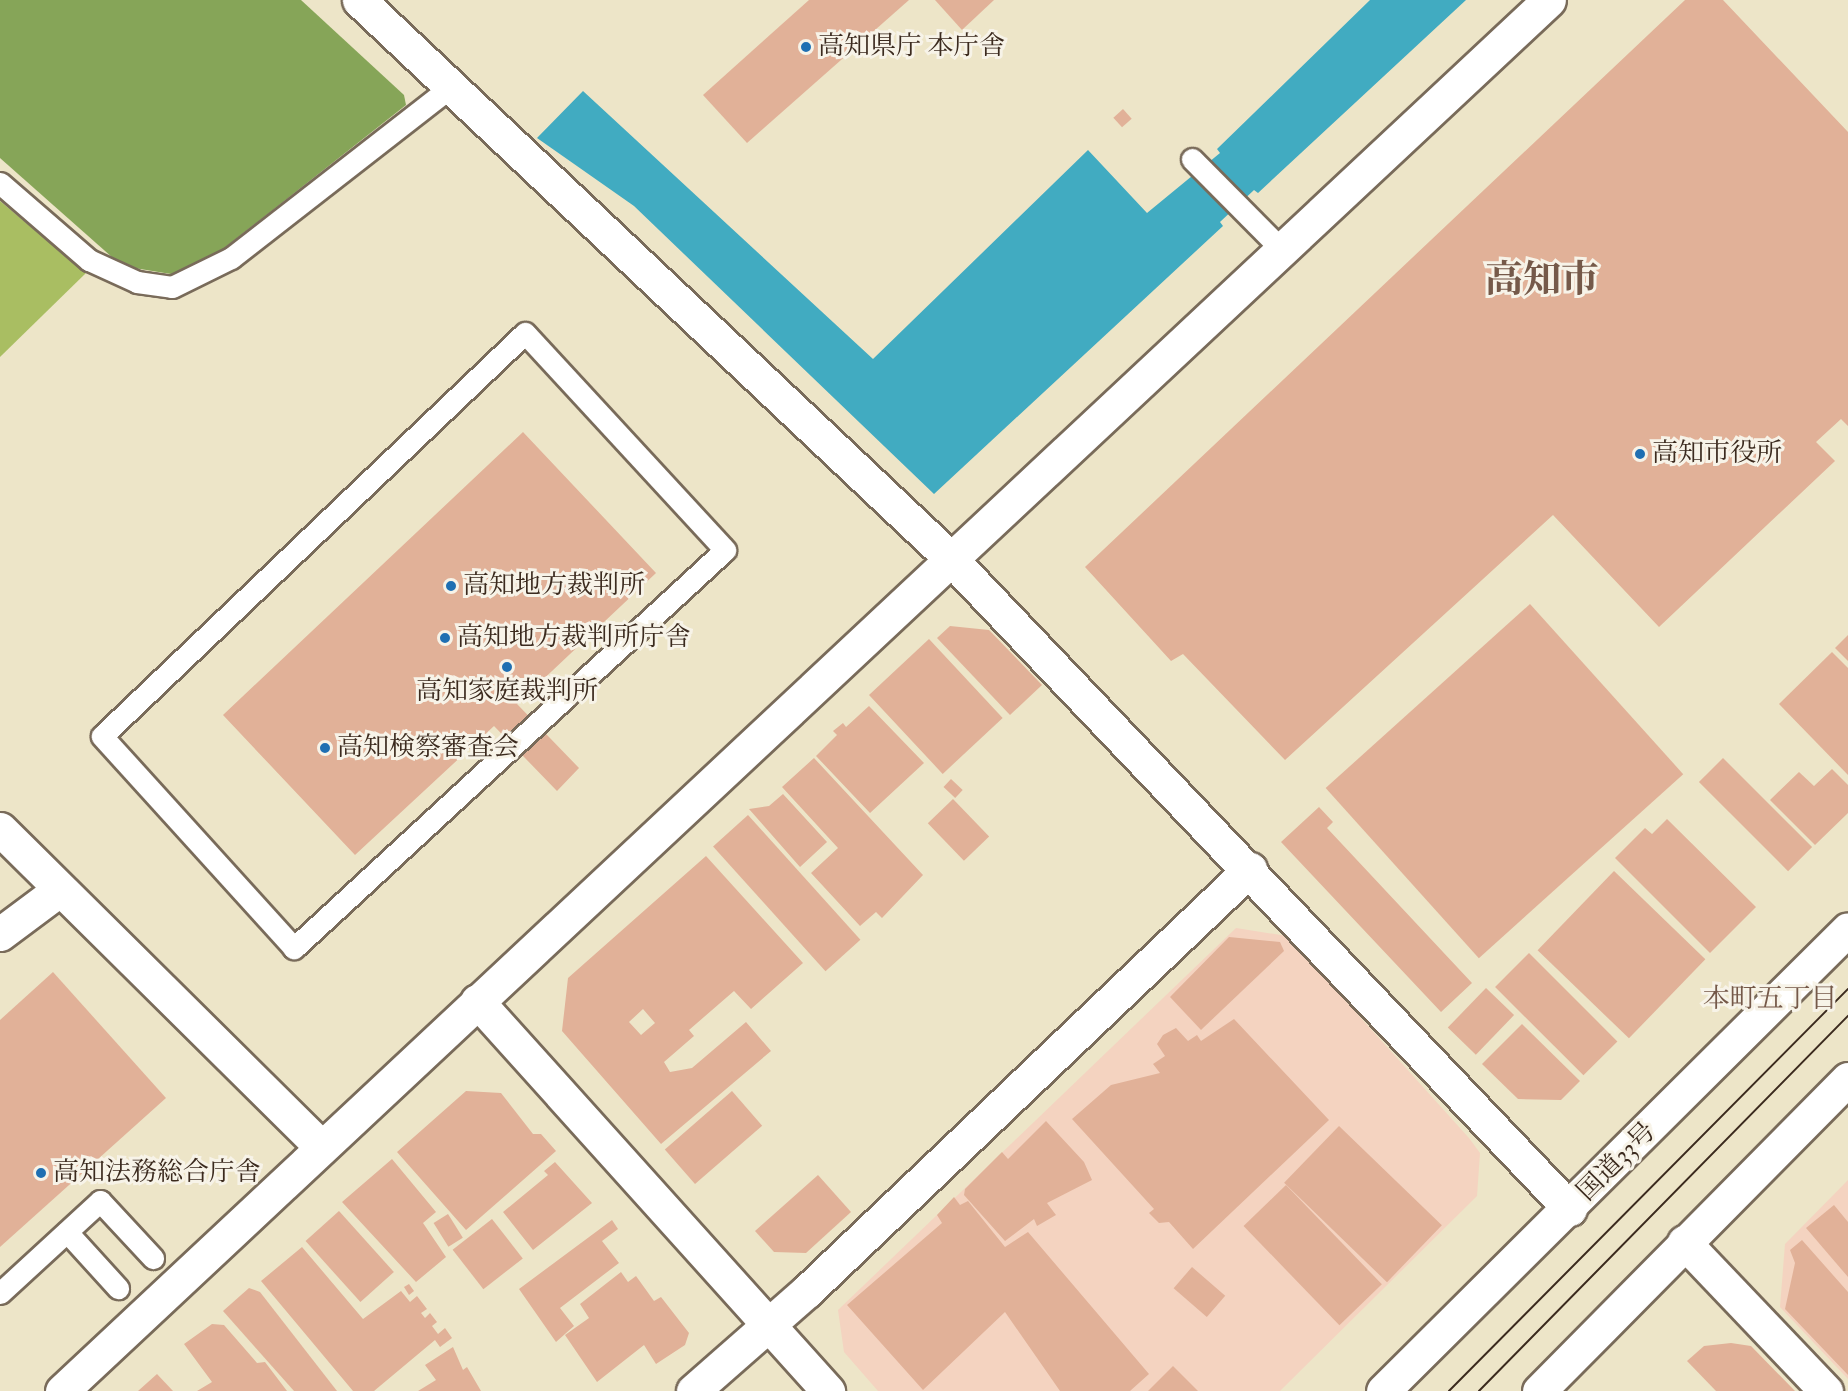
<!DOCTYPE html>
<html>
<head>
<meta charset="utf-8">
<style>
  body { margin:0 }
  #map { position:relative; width:1848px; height:1391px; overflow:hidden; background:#ede5c8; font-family:"IM FELL Double Pica","Noto Serif JP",serif }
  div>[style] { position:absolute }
  .built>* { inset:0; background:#f4d3c0 }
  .green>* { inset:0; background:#a9be62 }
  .forest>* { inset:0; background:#86a558 }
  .water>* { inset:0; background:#41abc1 }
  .building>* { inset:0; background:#e1b198; transform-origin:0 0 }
  .roads { filter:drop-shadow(2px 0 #796b5a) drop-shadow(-2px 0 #796b5a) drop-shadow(0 2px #796b5a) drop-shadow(0 -2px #796b5a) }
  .lane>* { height:21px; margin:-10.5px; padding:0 10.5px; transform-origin:10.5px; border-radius:10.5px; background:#fff }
  .street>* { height:33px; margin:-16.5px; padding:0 16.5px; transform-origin:16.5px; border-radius:16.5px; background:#fff }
  .secondary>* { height:33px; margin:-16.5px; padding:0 16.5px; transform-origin:16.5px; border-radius:16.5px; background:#fff }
  .highway>* { height:33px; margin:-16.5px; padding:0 16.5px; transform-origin:16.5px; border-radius:16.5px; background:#fff }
  .tram>* { height:1.5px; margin:-0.75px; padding:0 0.75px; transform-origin:0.75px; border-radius:0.75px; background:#3b2a1e }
  .dots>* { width:16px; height:16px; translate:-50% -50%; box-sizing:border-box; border:3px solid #f7f3e8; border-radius:50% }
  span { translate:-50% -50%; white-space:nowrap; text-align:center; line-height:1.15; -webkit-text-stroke:6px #f7f3e8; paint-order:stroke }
  .poi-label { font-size:26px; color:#3b2a1e }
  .left { translate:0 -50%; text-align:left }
  .street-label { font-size:26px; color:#3b2a1e }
  .neighbourhood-label { font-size:27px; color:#755949 }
  .town-label { font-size:38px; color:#755949; font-weight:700 }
</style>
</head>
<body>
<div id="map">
  <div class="built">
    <i style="clip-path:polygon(1236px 928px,1287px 936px,1469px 1138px,1480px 1153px,1477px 1196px,1280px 1391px,878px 1391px,844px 1352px,838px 1310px)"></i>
    <i style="clip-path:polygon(1848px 1180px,1848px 1379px,1780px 1307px,1785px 1244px)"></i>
  </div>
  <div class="green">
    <i style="clip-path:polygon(0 201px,86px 273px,0 357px)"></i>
  </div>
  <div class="forest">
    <i style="clip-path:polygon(0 0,301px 0,404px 95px,406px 105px,204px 264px,177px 275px,122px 266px,0 158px)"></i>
  </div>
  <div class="water">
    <i style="clip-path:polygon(1370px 0,1466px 0,1258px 193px,1254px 190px,1220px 222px,1223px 226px,934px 494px,634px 206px,537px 138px,583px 91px,873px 359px,1088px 150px,1147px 213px,1220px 153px,1217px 149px)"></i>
  </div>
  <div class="building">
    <i style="clip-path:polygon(809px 0,909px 0,747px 143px,703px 95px)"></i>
    <i style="clip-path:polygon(935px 0,994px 0,962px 30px)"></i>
    <i style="clip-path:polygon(1685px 0,1723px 0,1848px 132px,1848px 426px,1841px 419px,1816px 442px,1835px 461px,1659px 627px,1553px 515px,1285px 760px,1183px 654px,1171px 661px,1085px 567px)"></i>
    <i style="left:1123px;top:109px;width:13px;height:13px;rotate:48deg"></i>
    <i style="clip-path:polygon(523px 432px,656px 573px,517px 704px,579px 768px,557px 791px,494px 726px,355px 855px,223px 715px)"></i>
    <i style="left:1530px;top:604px;width:229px;height:275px;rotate:48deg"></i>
    <i style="clip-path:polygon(950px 626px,989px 630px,1042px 685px,1010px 715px,937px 638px)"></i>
    <i style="clip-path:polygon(1848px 635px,1848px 661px,1835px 648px)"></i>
    <i style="left:929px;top:639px;width:108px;height:82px;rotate:47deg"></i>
    <i style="clip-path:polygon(1832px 652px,1848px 668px,1848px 775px,1779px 704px)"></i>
    <i style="clip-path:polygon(869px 706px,924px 763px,870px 813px,816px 756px,837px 735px,833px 731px,843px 723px,846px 727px)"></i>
    <i style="clip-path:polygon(814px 758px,923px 875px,882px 918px,876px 912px,860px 926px,811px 873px,838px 848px,782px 787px)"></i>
    <i style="left:1723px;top:758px;width:126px;height:34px;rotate:45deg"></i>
    <i style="clip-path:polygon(1832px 769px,1848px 785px,1848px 813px,1815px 845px,1770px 800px,1799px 772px,1814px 786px)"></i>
    <i style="left:951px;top:779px;width:16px;height:11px;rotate:43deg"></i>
    <i style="clip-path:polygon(783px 794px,827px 842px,800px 867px,749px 809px,769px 806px)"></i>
    <i style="left:953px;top:799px;width:52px;height:35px;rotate:46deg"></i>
    <i style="clip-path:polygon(1319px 807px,1333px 822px,1327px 828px,1472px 983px,1441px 1012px,1281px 842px)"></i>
    <i style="left:748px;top:815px;width:168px;height:47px;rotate:48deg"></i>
    <i style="clip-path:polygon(1667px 819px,1756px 907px,1710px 953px,1615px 858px,1645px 828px,1652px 834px)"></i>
    <i style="clip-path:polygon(evenodd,706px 856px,803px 963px,751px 1009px,734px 991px,689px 1030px,694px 1036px,664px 1062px,670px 1072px,692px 1068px,746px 1022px,771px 1051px,661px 1144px,562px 1031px,568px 978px,706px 856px,643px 1009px,655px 1023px,641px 1035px,629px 1022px,643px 1009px)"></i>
    <i style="left:1614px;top:871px;width:127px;height:110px;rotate:44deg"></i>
    <i style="clip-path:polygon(1229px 937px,1280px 942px,1284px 951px,1201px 1030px,1170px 997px)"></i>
    <i style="left:1529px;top:953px;width:125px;height:48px;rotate:45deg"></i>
    <i style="clip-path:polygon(53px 972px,166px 1098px,0 1247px,0 1020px)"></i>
    <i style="left:1486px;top:988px;width:39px;height:55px;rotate:44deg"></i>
    <i style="clip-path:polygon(1234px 1019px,1329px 1120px,1193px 1249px,1169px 1222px,1159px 1223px,1149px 1213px,1154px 1209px,1072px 1119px,1111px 1085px,1160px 1073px,1153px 1064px,1165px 1056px,1157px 1044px,1163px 1035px,1176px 1028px,1188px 1041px,1197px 1035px,1201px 1041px)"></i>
    <i style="clip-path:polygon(1522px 1024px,1580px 1081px,1561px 1100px,1518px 1099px,1482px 1064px)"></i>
    <i style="clip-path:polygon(466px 1091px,501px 1093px,533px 1134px,541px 1134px,556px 1151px,466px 1230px,397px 1152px)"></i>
    <i style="left:732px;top:1091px;width:46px;height:89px;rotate:49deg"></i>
    <i style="clip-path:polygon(1046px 1121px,1084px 1162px,1092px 1180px,1047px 1203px,1056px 1215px,1037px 1226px,1034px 1219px,1005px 1241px,964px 1195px,965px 1189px,1002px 1152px,1008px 1159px)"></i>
    <i style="left:1339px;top:1126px;width:143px;height:79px;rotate:44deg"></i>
    <i style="clip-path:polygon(392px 1159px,436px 1212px,423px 1223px,446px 1257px,416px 1282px,342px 1202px)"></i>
    <i style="clip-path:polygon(555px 1162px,592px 1203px,533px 1250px,503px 1212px,548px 1175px,544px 1171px)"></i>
    <i style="clip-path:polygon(818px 1175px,851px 1212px,806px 1253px,774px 1252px,755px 1231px)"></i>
    <i style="left:1286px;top:1185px;width:138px;height:59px;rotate:46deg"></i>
    <i style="clip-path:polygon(954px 1197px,960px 1205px,968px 1201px,1005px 1247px,1028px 1232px,1149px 1374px,1130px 1391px,1060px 1391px,1005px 1312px,923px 1390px,847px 1305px,942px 1223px,937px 1215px)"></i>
    <i style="clip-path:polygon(1834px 1205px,1848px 1222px,1848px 1277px,1806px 1228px)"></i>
    <i style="left:339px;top:1211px;width:82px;height:45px;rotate:48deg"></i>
    <i style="left:448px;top:1214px;width:28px;height:17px;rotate:58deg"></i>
    <i style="left:492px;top:1219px;width:50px;height:50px;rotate:52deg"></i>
    <i style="clip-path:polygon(612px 1220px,618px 1229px,602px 1241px,619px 1263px,560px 1308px,574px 1326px,556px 1342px,519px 1289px)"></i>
    <i style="clip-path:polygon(1802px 1240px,1848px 1292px,1848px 1375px,1785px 1309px,1795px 1263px,1790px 1250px)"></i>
    <i style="clip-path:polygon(302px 1247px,363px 1319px,401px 1291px,410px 1302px,417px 1296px,427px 1309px,421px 1313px,425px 1318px,430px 1313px,437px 1322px,432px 1326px,438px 1334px,445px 1328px,452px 1338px,440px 1347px,435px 1340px,374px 1391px,353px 1391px,261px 1281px)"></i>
    <i style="left:1192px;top:1267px;width:44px;height:28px;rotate:41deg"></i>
    <i style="clip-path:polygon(621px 1272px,628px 1282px,636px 1276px,654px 1301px,661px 1297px,689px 1333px,685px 1345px,656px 1364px,644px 1345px,597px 1382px,565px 1335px,589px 1318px,580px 1304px)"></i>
    <i style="clip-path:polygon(409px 1284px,414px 1291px,409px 1295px,404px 1287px)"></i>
    <i style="clip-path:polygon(249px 1288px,260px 1292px,337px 1391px,294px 1391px,223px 1311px)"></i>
    <i style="clip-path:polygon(212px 1324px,224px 1325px,257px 1363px,265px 1362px,287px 1391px,197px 1391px,212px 1382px,184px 1344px)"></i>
    <i style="clip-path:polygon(1731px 1343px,1751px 1346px,1795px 1391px,1716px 1391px,1687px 1361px,1704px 1346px)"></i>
    <i style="clip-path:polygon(453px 1347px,463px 1370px,467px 1367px,481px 1391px,418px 1391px,436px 1380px,425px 1365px)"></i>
    <i style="clip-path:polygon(1173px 1366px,1198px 1391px,1148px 1391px)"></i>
    <i style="clip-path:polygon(157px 1374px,173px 1391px,138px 1391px)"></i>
  </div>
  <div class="roads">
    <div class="lane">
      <i style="left:1192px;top:159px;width:127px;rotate:45.3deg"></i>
      <i style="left:0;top:183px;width:118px;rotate:40.9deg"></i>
      <i style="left:89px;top:260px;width:53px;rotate:24.6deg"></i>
      <i style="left:137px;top:282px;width:35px;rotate:8deg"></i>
      <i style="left:172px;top:287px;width:66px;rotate:-26.2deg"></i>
      <i style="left:231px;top:258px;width:280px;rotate:-37.9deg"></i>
      <i style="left:525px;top:333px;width:295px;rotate:47.3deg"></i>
      <i style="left:725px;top:550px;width:587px;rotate:137.28deg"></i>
      <i style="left:294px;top:948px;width:286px;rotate:-132.2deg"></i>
      <i style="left:102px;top:736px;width:584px;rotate:-43.61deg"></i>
      <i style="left:67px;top:1232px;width:76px;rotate:47.7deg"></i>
      <i style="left:0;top:1293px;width:136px;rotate:-42.6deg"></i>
      <i style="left:100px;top:1201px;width:78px;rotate:47.1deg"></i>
    </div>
    <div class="street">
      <i style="left:359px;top:0;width:813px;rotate:43.35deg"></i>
      <i style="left:950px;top:558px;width:899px;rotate:46.4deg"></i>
      <i style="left:0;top:934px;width:74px;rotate:-36.7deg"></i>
      <i style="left:1684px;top:1242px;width:206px;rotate:46.4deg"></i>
      <i style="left:693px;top:1391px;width:152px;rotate:-41.3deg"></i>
      <i style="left:807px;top:1291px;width:612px;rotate:-43.61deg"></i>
    </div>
    <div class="secondary">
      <i style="left:0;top:829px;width:452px;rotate:44.7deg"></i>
      <i style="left:477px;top:1001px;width:525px;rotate:48.01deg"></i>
      <i style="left:62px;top:1391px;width:2036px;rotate:-43.09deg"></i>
    </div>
    <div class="highway">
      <i style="left:1383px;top:1391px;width:655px;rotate:-44.81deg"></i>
      <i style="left:1539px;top:1391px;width:439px;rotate:-45.3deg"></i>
    </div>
  </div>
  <div class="tram">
    <i style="left:1449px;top:1391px;width:566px;rotate:-45.21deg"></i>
    <i style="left:1479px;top:1391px;width:526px;rotate:-45.46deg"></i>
  </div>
  <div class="dots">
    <i style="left:806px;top:47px;background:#1f6fb2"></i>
    <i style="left:1640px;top:454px;background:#1f6fb2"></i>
    <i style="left:451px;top:586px;background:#1f6fb2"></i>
    <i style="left:445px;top:638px;background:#1f6fb2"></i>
    <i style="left:507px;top:667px;background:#1f6fb2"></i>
    <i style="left:325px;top:748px;background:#1f6fb2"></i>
    <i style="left:41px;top:1173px;background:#1f6fb2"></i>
  </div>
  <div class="poi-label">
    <span class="left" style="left:818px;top:47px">高知県庁 本庁舎</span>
    <span class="left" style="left:1652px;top:454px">高知市役所</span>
    <span class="left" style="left:463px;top:586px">高知地方裁判所</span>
    <span class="left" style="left:457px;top:638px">高知地方裁判所庁舎</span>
    <span style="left:507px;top:692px">高知家庭裁判所</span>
    <span class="left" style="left:337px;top:748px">高知検察審査会</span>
    <span class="left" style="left:53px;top:1173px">高知法務総合庁舎</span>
  </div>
  <div class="street-label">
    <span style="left:1617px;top:1162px;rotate:-45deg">国道33号</span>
  </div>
  <div class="neighbourhood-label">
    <span style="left:1770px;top:999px">本町五丁目</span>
  </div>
  <div class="town-label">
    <span style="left:1542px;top:281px">高知市</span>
  </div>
</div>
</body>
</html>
